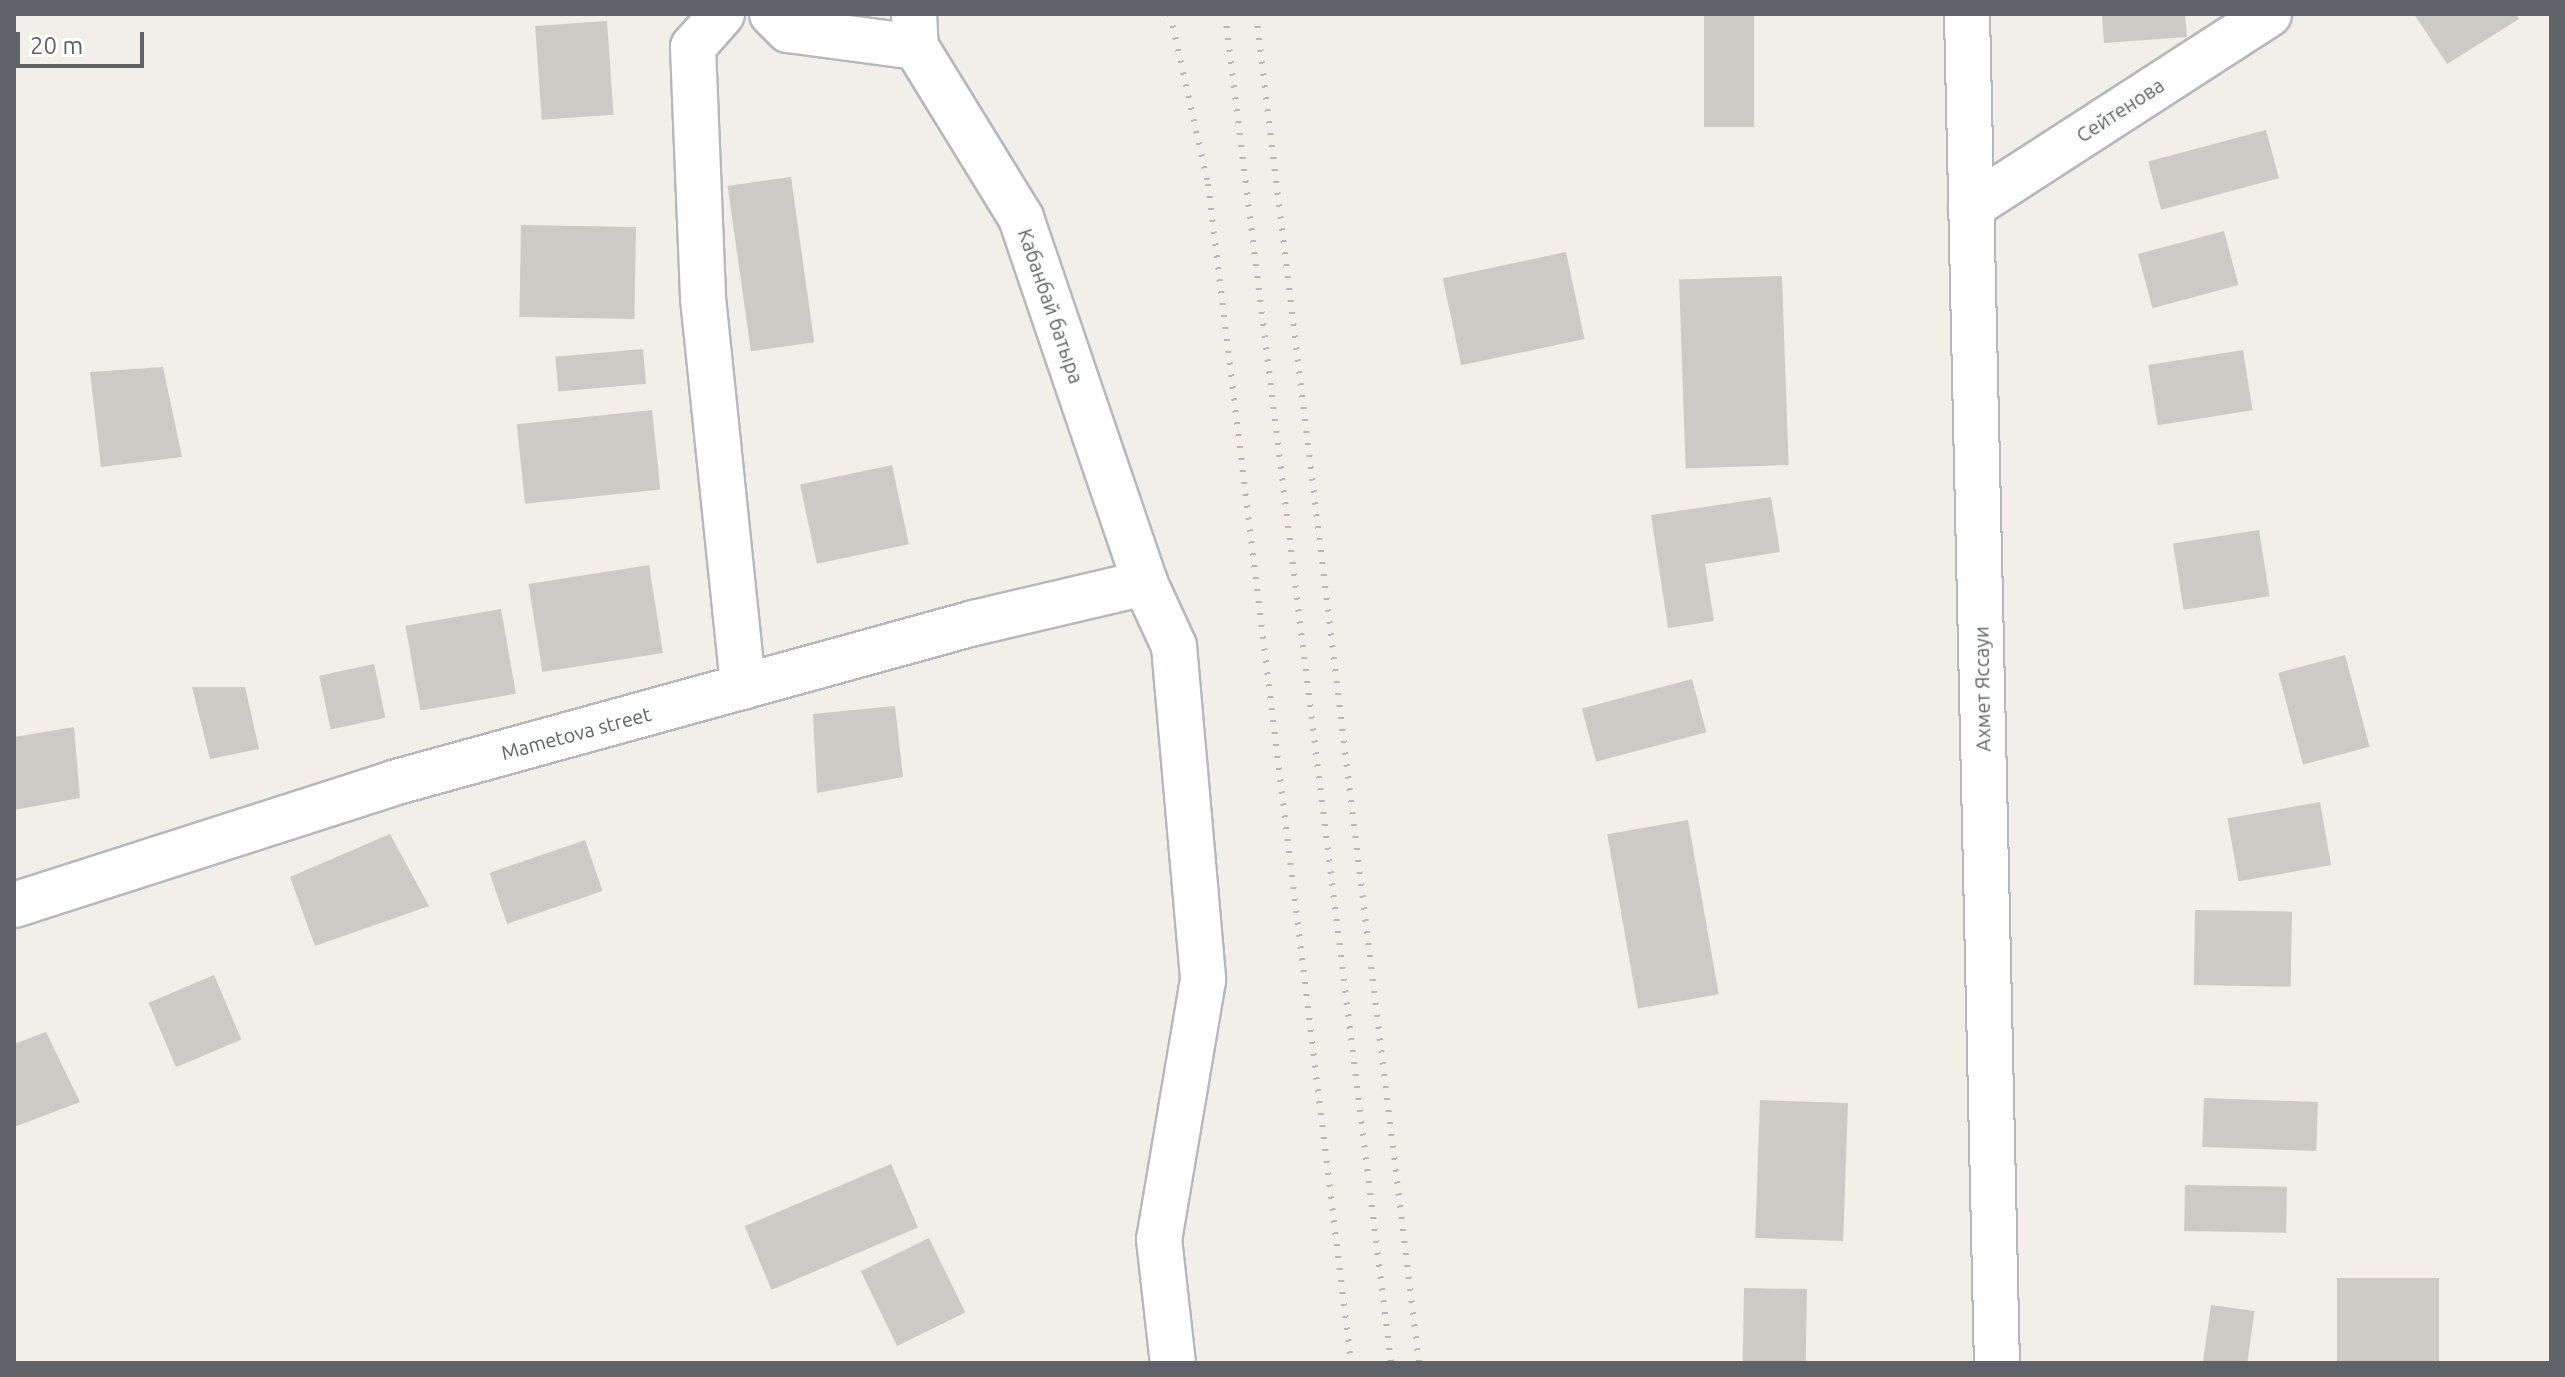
<!DOCTYPE html>
<html>
<head>
<meta charset="utf-8">
<style>
  body { margin:0 }
  #map { position:relative; width:2565px; height:1377px; overflow:hidden; background:#f1efe8; font-family:Ubuntu,sans-serif }
  div>[style] { position:absolute }
  .building>* { inset:0; background:#cccac5; transform-origin:0 0 }
  .roads { filter:drop-shadow(2px 0 #b5b8bc) drop-shadow(-2px 0 #b5b8bc) drop-shadow(0 2px #b5b8bc) drop-shadow(0 -2px #b5b8bc) }
  .minor>* { height:44px; margin:-22px; padding:0 22px; transform-origin:22px; border-radius:22px; background:#fff }
  .rail>* { height:6px; margin-top:-3px; transform-origin:0; background:repeating-linear-gradient(90deg,#b6b7b8 0 2px,transparent 0 12px) }
  span { translate:-50% -50%; white-space:nowrap; text-align:center; line-height:1.15; -webkit-text-stroke:6px #fff; paint-order:stroke }
  .street-label { font-size:20px; color:#5f6368 }
  .frame { position:absolute; inset:0; border:16px solid #5f6368; pointer-events:none }
  .scale { position:absolute; left:16px; top:32px; width:128px; height:36px; box-sizing:border-box; border:4px solid #5f6368; border-top:0; padding-left:10px; font-size:24px; line-height:28px; white-space:nowrap; color:#5f6368; -webkit-text-stroke:6px #fff; paint-order:stroke }
</style>
</head>
<body>
<div id="map">
  <div class="building">
    <i style="left:1704px;top:14px;width:50px;height:113px"></i>
    <i style="clip-path:polygon(2102px 14px,2185px 14px,2187px 37px,2104px 43px)"></i>
    <i style="clip-path:polygon(2414px 14px,2516px 14px,2519px 19px,2447px 64px)"></i>
    <i style="left:607px;top:21px;width:94px;height:72px;rotate:86deg"></i>
    <i style="left:2266px;top:130px;width:50px;height:122px;rotate:75deg"></i>
    <i style="left:791px;top:177px;width:167px;height:64px;rotate:82deg"></i>
    <i style="left:636px;top:227px;width:92px;height:115px;rotate:91deg"></i>
    <i style="left:2224px;top:231px;width:56px;height:89px;rotate:75deg"></i>
    <i style="left:1566px;top:252px;width:89px;height:126px;rotate:78deg"></i>
    <i style="left:1782px;top:276px;width:189px;height:103px;rotate:88deg"></i>
    <i style="left:643px;top:349px;width:35px;height:88px;rotate:85deg"></i>
    <i style="left:2243px;top:350px;width:61px;height:96px;rotate:81deg"></i>
    <i style="clip-path:polygon(163px 367px,182px 457px,101px 467px,90px 372px)"></i>
    <i style="left:652px;top:410px;width:80px;height:136px;rotate:84deg"></i>
    <i style="left:892px;top:465px;width:81px;height:94px;rotate:78deg"></i>
    <i style="clip-path:polygon(1771px 497px,1780px 552px,1705px 564px,1714px 621px,1668px 628px,1651px 515px)"></i>
    <i style="left:2259px;top:530px;width:67px;height:87px;rotate:81deg"></i>
    <i style="left:649px;top:565px;width:89px;height:122px;rotate:81deg"></i>
    <i style="left:501px;top:609px;width:86px;height:97px;rotate:80deg"></i>
    <i style="left:2345px;top:655px;width:95px;height:69px;rotate:75deg"></i>
    <i style="left:374px;top:664px;width:55px;height:56px;rotate:78deg"></i>
    <i style="left:1692px;top:679px;width:55px;height:114px;rotate:75deg"></i>
    <i style="clip-path:polygon(192px 687px,245px 687px,259px 749px,210px 759px)"></i>
    <i style="clip-path:polygon(895px 706px,903px 777px,817px 793px,813px 714px)"></i>
    <i style="clip-path:polygon(74px 727px,80px 798px,14px 810px,14px 737px)"></i>
    <i style="left:2320px;top:802px;width:64px;height:94px;rotate:80deg"></i>
    <i style="left:1688px;top:820px;width:177px;height:82px;rotate:80deg"></i>
    <i style="clip-path:polygon(390px 834px,429px 906px,315px 946px,290px 877px)"></i>
    <i style="left:585px;top:840px;width:54px;height:101px;rotate:71deg"></i>
    <i style="left:2195px;top:910px;width:97px;height:75px;rotate:1deg"></i>
    <i style="left:214px;top:975px;width:70px;height:71px;rotate:67deg"></i>
    <i style="clip-path:polygon(46px 1032px,80px 1102px,14px 1127px,14px 1044px)"></i>
    <i style="left:2204px;top:1098px;width:114px;height:49px;rotate:2deg"></i>
    <i style="left:1760px;top:1100px;width:88px;height:138px;rotate:2deg"></i>
    <i style="left:891px;top:1164px;width:69px;height:159px;rotate:67deg"></i>
    <i style="left:2185px;top:1185px;width:102px;height:46px;rotate:1deg"></i>
    <i style="left:929px;top:1238px;width:83px;height:76px;rotate:64deg"></i>
    <i style="left:2439px;top:1278px;width:85px;height:102px;rotate:90deg"></i>
    <i style="left:1744px;top:1288px;width:63px;height:75px;rotate:1deg"></i>
    <i style="left:2211px;top:1305px;width:44px;height:58px;rotate:8deg"></i>
  </div>
  <div class="roads">
    <div class="minor">
      <i style="left:722px;top:14px;width:44px;rotate:131.3deg"></i>
      <i style="left:693px;top:47px;width:251px;rotate:87.7deg"></i>
      <i style="left:703px;top:298px;width:391px;rotate:84.1deg"></i>
      <i style="left:772px;top:14px;width:23px;rotate:45deg"></i>
      <i style="left:788px;top:30px;width:129px;rotate:7.6deg"></i>
      <i style="left:914px;top:14px;width:33px;rotate:87deg"></i>
      <i style="left:916px;top:47px;width:201px;rotate:58.4deg"></i>
      <i style="left:1021px;top:218px;width:385px;rotate:71.2deg"></i>
      <i style="left:1145px;top:583px;width:69px;rotate:65.3deg"></i>
      <i style="left:1174px;top:646px;width:335px;rotate:85deg"></i>
      <i style="left:1203px;top:980px;width:263px;rotate:99.6deg"></i>
      <i style="left:1159px;top:1239px;width:125px;rotate:83.6deg"></i>
      <i style="left:1967px;top:14px;width:1349px;rotate:88.73deg"></i>
      <i style="left:1971px;top:207px;width:355px;rotate:-32.9deg"></i>
      <i style="left:14px;top:905px;width:398px;rotate:-17.8deg"></i>
      <i style="left:393px;top:783px;width:603px;rotate:-15.4deg"></i>
      <i style="left:974px;top:623px;width:176px;rotate:-13.2deg"></i>
    </div>
  </div>
  <div class="rail">
    <i style="left:1170px;top:14px;width:174px;rotate:77.4deg"></i>
    <i style="left:1208px;top:184px;width:1188px;rotate:83.08deg"></i>
    <i style="left:1225px;top:14px;width:1359px;rotate:82.98deg"></i>
    <i style="left:1256px;top:14px;width:1359px;rotate:83.11deg"></i>
  </div>
  <div class="street-label">
    <span style="left:2120px;top:110px;rotate:-33deg">Сейтенова</span>
    <span style="left:1051px;top:306px;rotate:71deg">Кабанбай батыра</span>
    <span style="left:1982px;top:689px;rotate:-91deg">Ахмет Яссауи</span>
    <span style="left:576px;top:733px;rotate:-15deg">Mametova street</span>
  </div>
  <div class="frame"></div>
  <div class="scale">20 m</div>
</div>
</body>
</html>
